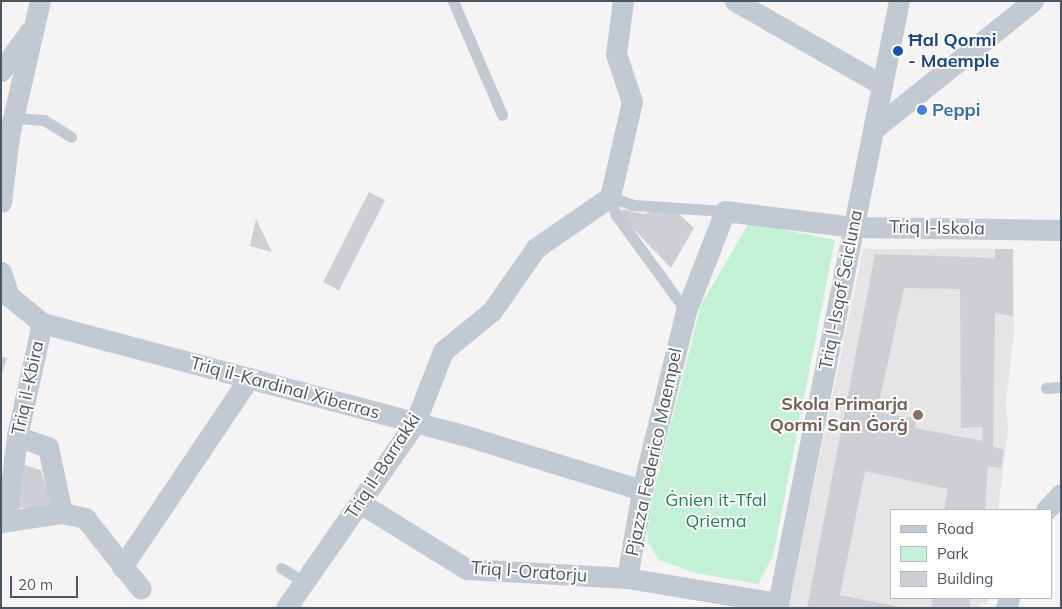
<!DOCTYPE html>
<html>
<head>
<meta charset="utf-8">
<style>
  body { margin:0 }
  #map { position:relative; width:1062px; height:609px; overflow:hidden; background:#f5f3f3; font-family:Mulish,sans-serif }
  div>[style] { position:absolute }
  .education>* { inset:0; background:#e6e4e5 }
  .green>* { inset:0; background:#c3f1d5 }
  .building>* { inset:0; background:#cdcfd5; transform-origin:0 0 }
  .service>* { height:11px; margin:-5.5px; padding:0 5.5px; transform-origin:5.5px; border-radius:5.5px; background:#c1cad2 }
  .minor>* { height:21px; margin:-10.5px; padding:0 10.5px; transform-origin:10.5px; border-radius:10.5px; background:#c1cad2 }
  .dots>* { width:14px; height:14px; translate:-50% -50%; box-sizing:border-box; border:2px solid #fff; border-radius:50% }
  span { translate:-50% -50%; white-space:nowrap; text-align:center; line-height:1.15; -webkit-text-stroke:4px #fff; paint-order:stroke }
  .transit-label { font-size:18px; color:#164399; font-weight:700 }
  .left { translate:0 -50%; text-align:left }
  .shop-label { font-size:18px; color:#366cbe; font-weight:700 }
  .street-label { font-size:18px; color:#4a5661 }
  .education-label { font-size:18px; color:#785e54; font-weight:700 }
  .right { translate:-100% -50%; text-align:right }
  .park-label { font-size:18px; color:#17864f }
  .frame { position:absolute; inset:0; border:2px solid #4a5661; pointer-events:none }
  .legend { position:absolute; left:890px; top:509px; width:162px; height:90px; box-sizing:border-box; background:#fff; border:1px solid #b7bbc0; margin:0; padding:6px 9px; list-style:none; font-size:15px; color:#4a5661 }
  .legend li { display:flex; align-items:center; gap:10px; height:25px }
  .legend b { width:25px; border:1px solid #b7bbc0 }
  .scale { position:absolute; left:10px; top:576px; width:68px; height:22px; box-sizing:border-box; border:2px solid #4a5661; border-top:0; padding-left:6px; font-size:15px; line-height:18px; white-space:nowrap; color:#4a5661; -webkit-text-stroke:4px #fff; paint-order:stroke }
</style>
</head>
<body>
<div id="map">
  <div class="education">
    <i style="clip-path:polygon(863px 249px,1013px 249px,1014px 332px,1006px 402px,1008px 429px,998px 510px,891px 510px,891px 598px,989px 598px,986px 605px,982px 602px,979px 608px,788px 608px)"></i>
  </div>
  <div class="green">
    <i style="clip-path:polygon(749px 223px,835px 240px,773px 556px,758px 584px,696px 573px,659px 560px,648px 542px,646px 523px,701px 305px)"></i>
  </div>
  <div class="building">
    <i style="left:369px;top:192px;width:18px;height:101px;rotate:27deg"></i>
    <i style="clip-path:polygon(623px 209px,643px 214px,665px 209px,678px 213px,694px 228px,671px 268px,619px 214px)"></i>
    <i style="clip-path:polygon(256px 219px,272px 252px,250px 246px)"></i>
    <i style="clip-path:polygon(evenodd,995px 249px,1013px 249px,1013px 316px,995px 313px,993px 446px,1004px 450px,1001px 468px,988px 466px,985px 510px,944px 510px,948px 489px,865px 471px,840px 595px,904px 608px,807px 608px,875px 254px,995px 258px,995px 249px,904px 288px,960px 289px,961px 428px,982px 427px,983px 441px,915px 428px,916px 419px,877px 412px,904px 288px)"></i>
    <i style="clip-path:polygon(1px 356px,7px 358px,2px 374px,1px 374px)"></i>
    <i style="clip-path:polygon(24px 465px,41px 470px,53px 508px,20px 508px)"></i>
    <i style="left:932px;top:598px;width:38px;height:10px"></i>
  </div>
  <div class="service">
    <i style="left:453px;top:1px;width:124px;rotate:66.7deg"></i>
    <i style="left:15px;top:118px;width:29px;rotate:4deg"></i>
    <i style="left:44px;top:120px;width:32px;rotate:32deg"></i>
    <i style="left:610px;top:197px;width:19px;rotate:72deg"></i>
    <i style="left:616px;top:215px;width:119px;rotate:53.9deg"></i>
    <i style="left:610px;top:197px;width:24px;rotate:19deg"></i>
    <i style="left:633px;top:205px;width:92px;rotate:3.7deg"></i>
    <i style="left:1046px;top:388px;width:15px;rotate:-4deg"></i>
    <i style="left:281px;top:568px;width:27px;rotate:31deg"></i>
  </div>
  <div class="minor">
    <i style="left:735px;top:1px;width:169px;rotate:29.7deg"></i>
    <i style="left:1px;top:71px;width:49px;rotate:-54.1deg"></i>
    <i style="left:875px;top:128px;width:203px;rotate:-38.8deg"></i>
    <i style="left:1px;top:202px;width:66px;rotate:-83.1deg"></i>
    <i style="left:9px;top:136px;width:139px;rotate:-77.1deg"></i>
    <i style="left:1px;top:272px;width:25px;rotate:72deg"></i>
    <i style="left:9px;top:296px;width:43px;rotate:39.3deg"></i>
    <i style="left:42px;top:323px;width:436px;rotate:14.9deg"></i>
    <i style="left:463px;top:435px;width:187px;rotate:17.1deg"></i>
    <i style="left:17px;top:436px;width:33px;rotate:20deg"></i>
    <i style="left:48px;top:447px;width:67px;rotate:78deg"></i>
    <i style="left:360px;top:503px;width:126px;rotate:31.7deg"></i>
    <i style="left:467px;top:569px;width:160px;rotate:3.2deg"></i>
    <i style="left:1046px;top:510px;width:22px;rotate:-47deg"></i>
    <i style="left:7px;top:520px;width:85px;rotate:-83.2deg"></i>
    <i style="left:17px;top:436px;width:116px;rotate:-77.5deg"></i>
    <i style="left:1px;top:522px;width:62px;rotate:-8.4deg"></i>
    <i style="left:62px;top:513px;width:24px;rotate:12deg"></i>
    <i style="left:85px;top:518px;width:90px;rotate:51.7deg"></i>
    <i style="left:122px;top:567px;width:228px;rotate:-56.1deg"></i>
    <i style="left:778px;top:603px;width:153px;rotate:-170.6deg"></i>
    <i style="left:627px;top:578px;width:89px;rotate:-80.3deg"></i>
    <i style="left:642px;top:490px;width:184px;rotate:-76.2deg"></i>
    <i style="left:686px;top:311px;width:107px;rotate:-68.7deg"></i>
    <i style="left:725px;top:211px;width:129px;rotate:7.1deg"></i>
    <i style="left:853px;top:227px;width:208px;rotate:0.8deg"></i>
    <i style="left:286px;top:608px;width:226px;rotate:-55.1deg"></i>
    <i style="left:415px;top:423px;width:77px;rotate:-68.7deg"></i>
    <i style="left:443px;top:351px;width:63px;rotate:-39.2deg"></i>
    <i style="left:492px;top:311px;width:77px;rotate:-55.1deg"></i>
    <i style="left:536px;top:248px;width:90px;rotate:-34.6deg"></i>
    <i style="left:610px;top:197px;width:98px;rotate:-77deg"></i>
    <i style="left:632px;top:102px;width:51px;rotate:-108.4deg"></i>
    <i style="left:616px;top:54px;width:53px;rotate:-82.5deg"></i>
    <i style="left:777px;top:608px;width:619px;rotate:-78.64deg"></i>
    <i style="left:1006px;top:608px;width:10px;rotate:-73deg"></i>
  </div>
  <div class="dots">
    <i style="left:898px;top:51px;background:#1a4fb4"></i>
    <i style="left:922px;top:110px;background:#3f7fe0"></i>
    <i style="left:918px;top:415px;background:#8d6e63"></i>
  </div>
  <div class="transit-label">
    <span class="left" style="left:908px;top:51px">Ħal Qormi<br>- Maemple</span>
  </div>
  <div class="shop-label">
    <span class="left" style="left:932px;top:110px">Peppi</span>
  </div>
  <div class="street-label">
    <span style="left:937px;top:228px;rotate:1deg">Triq l-Iskola</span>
    <span style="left:841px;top:290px;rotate:-79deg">Triq l-Isqof Scicluna</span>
    <span style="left:28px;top:388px;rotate:-78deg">Triq il-Kbira</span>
    <span style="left:285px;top:388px;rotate:15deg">Triq il-Kardinal Xiberras</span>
    <span style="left:654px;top:452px;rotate:-78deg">Pjazza Federico Maempel</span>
    <span style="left:383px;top:466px;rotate:-57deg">Triq il-Barrakki</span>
    <span style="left:529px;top:572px;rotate:4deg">Triq l-Oratorju</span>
  </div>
  <div class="education-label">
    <span class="right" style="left:908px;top:415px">Skola Primarja<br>Qormi San Ġorġ</span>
  </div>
  <div class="park-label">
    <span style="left:716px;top:511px">Ġnien it-Tfal<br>Qriema</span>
  </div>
  <div class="frame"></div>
  <ul class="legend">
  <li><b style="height:6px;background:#c1cad2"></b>Road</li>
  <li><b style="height:14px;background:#c3f1d5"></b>Park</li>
  <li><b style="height:14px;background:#cdcfd5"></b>Building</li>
  </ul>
  <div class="scale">20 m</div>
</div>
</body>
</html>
